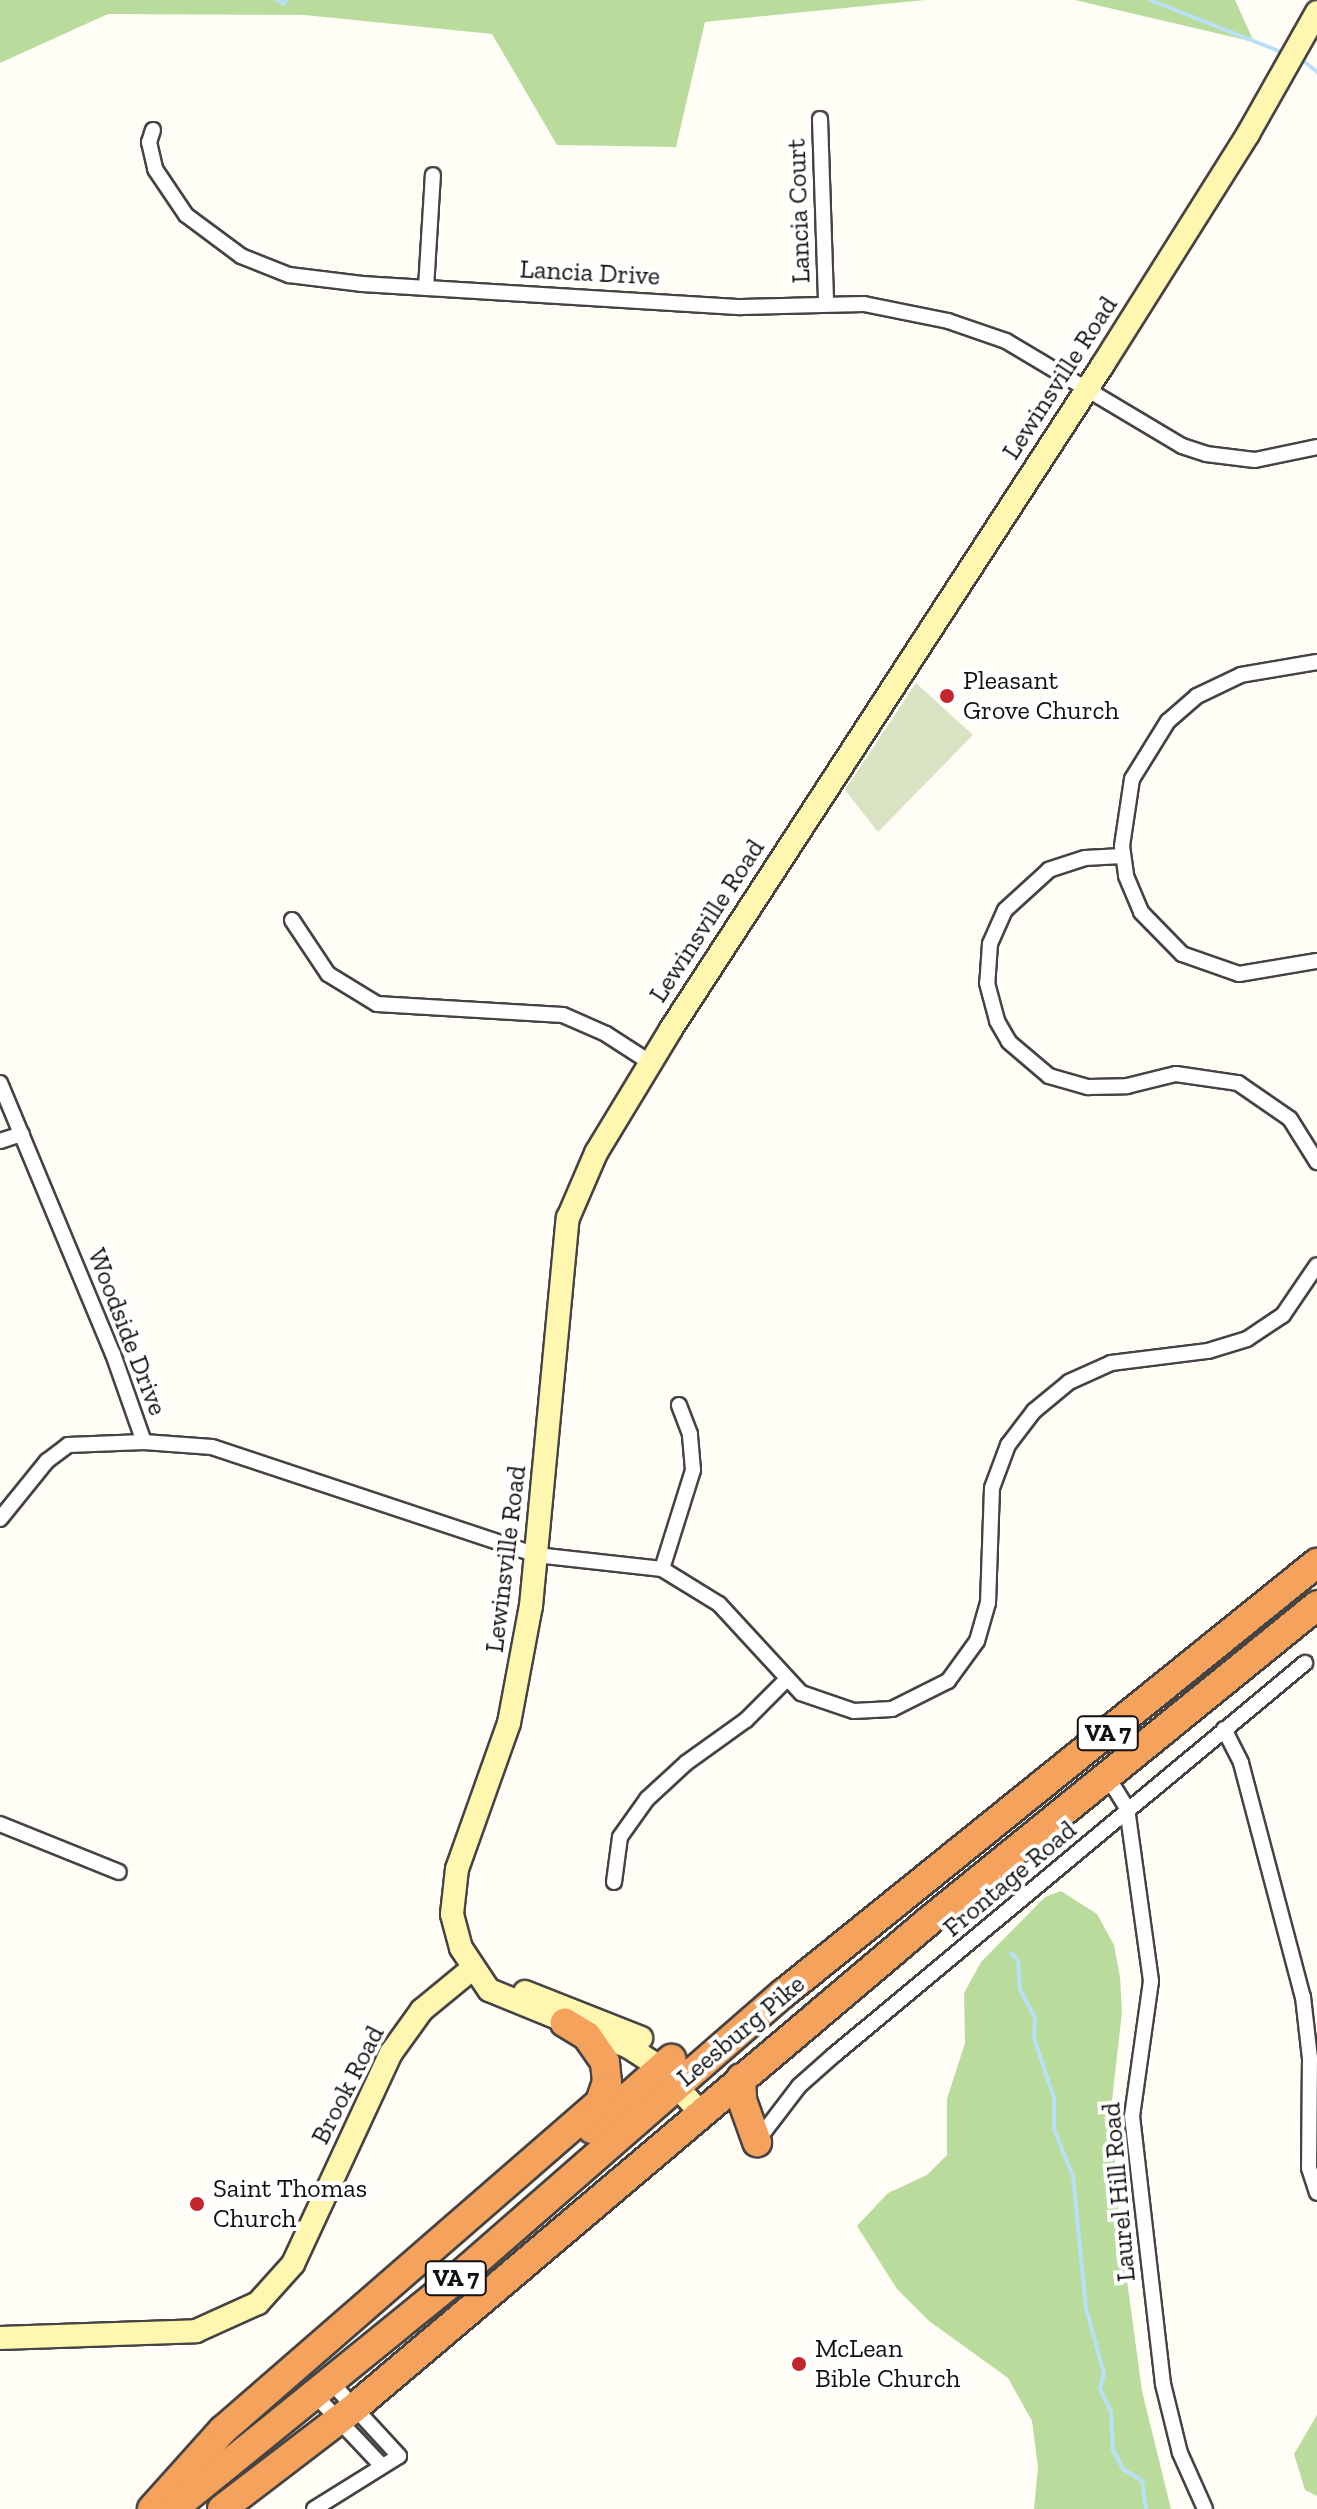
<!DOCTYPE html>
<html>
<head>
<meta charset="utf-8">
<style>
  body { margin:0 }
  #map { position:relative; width:1317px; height:2509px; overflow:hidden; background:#fffdf5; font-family:"Zilla Slab",serif }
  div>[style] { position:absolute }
  .forest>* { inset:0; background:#b9dc9c }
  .cemetery>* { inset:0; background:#d9e3c4 }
  .stream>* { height:4px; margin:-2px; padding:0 2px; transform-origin:2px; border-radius:2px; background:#b9e0f7 }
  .roads { filter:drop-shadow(2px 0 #444) drop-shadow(-2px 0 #444) drop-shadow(0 2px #444) drop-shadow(0 -2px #444) }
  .street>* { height:14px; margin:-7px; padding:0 7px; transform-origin:7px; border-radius:7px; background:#fff }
  .secondary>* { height:22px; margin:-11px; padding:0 11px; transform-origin:11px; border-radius:11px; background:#fff6b0 }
  .highway>* { height:28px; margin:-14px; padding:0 14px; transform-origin:14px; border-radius:14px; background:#f5a25d }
  .dots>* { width:22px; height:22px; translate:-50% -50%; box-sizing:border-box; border:4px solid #fff; border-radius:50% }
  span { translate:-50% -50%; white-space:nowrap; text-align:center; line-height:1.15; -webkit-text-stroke:8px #fff; paint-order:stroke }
  .shield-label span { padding:2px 6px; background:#fff; border:2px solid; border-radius:6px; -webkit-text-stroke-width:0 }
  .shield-label { font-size:24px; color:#111; font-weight:700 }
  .street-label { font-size:26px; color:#111 }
  .poi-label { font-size:26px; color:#111 }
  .left { translate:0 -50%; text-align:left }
</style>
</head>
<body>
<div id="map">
  <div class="forest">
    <i style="clip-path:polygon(0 0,925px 0,705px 22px,676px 147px,557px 145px,492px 34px,305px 15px,108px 14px,0 63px)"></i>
    <i style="clip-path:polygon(1075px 0,1235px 0,1254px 42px)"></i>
    <i style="clip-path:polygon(1061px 1891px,1097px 1914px,1114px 1945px,1120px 1977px,1122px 2012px,1111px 2109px,1119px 2221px,1142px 2391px,1171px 2509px,1034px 2509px,1038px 2467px,1032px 2421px,1008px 2378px,929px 2321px,897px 2289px,857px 2226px,888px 2193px,927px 2175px,947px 2155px,947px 2099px,965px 2043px,964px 1993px,981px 1962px,1045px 1897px)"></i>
    <i style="clip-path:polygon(1317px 2415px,1317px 2496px,1305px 2490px,1294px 2454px)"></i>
  </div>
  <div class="cemetery">
    <i style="clip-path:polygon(916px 683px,973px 735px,878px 832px,845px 790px)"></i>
  </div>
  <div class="stream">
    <i style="left:277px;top:0;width:8px;rotate:30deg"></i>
    <i style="left:284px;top:4px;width:4px;rotate:-63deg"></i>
    <i style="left:1150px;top:0;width:144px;rotate:21.6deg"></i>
    <i style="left:1306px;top:63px;width:14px;rotate:39deg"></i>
    <i style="left:1011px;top:1953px;width:10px;rotate:45deg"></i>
    <i style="left:1018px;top:1960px;width:29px;rotate:86deg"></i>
    <i style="left:1020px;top:1989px;width:34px;rotate:63deg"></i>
    <i style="left:1035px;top:2019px;width:19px;rotate:93deg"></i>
    <i style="left:1034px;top:2038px;width:63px;rotate:71.6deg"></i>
    <i style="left:1054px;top:2098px;width:31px;rotate:90deg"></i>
    <i style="left:1054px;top:2129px;width:51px;rotate:68deg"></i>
    <i style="left:1073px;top:2176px;width:133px;rotate:84.4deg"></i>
    <i style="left:1086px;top:2308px;width:68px;rotate:74.7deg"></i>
    <i style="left:1104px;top:2374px;width:16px;rotate:105deg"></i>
    <i style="left:1100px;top:2389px;width:25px;rotate:64deg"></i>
    <i style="left:1111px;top:2412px;width:38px;rotate:87deg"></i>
    <i style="left:1113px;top:2450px;width:21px;rotate:62deg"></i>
    <i style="left:1123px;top:2469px;width:22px;rotate:32deg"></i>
    <i style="left:1142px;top:2481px;width:28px;rotate:82deg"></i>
  </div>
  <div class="roads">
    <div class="street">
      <i style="left:820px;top:119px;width:183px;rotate:88.1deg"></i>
      <i style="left:153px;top:130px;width:13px;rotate:108deg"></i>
      <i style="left:149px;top:142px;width:28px;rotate:77deg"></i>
      <i style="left:155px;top:169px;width:55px;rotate:56deg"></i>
      <i style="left:186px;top:215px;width:69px;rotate:36.7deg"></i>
      <i style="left:241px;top:256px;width:52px;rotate:21.6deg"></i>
      <i style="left:289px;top:275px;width:74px;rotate:7deg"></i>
      <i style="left:362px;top:284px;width:380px;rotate:3.5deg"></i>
      <i style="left:741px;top:307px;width:123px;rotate:-1.4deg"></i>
      <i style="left:864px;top:304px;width:86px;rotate:11.4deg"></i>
      <i style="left:948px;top:321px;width:61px;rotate:19deg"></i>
      <i style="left:1006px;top:341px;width:205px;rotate:30.8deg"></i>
      <i style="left:1182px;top:446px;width:25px;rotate:18deg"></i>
      <i style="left:1206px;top:454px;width:49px;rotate:7deg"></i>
      <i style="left:1255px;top:460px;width:63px;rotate:-11.8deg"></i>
      <i style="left:426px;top:288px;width:113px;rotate:-86.5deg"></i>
      <i style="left:1317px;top:662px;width:77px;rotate:170.3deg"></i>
      <i style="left:1241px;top:675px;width:49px;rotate:154.5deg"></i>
      <i style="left:1197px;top:696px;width:38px;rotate:139deg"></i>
      <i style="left:1168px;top:721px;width:68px;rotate:121.8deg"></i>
      <i style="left:1132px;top:779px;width:68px;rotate:98.5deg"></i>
      <i style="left:1122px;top:846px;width:30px;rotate:82deg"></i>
      <i style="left:1126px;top:876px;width:39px;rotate:67deg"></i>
      <i style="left:1141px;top:912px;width:59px;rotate:45.7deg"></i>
      <i style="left:1182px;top:954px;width:60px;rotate:19.3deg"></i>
      <i style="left:1239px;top:974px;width:79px;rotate:-9.5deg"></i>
      <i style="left:1122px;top:856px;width:37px;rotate:177deg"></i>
      <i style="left:1085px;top:858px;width:38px;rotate:162deg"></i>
      <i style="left:1049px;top:870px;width:59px;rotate:137.7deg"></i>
      <i style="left:1005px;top:910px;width:37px;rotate:114deg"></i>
      <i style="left:990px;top:944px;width:39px;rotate:94deg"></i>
      <i style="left:987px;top:983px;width:39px;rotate:75deg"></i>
      <i style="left:997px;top:1021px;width:24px;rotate:60deg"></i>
      <i style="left:1009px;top:1042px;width:52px;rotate:40.4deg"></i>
      <i style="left:1049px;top:1076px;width:41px;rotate:15.8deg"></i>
      <i style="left:1088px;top:1087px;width:39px;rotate:-1deg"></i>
      <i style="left:1127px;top:1086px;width:50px;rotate:-13.8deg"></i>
      <i style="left:1176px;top:1074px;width:63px;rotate:8.3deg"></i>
      <i style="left:1238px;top:1083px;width:63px;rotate:34.7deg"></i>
      <i style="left:1290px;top:1119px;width:51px;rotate:57.9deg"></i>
      <i style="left:292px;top:920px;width:65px;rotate:56.3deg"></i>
      <i style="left:328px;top:974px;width:57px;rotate:31.5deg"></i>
      <i style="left:377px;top:1004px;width:186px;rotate:3.4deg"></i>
      <i style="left:563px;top:1015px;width:47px;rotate:23.8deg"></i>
      <i style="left:606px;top:1034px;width:54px;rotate:32.8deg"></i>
      <i style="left:0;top:1083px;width:294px;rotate:67.4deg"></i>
      <i style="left:113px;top:1354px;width:93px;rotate:70.6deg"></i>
      <i style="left:0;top:1141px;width:23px;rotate:-18deg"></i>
      <i style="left:0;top:1519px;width:75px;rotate:-51deg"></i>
      <i style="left:47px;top:1461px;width:26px;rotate:-37deg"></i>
      <i style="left:68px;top:1445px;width:76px;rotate:-2.3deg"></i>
      <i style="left:144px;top:1442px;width:68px;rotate:4.2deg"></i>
      <i style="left:212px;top:1447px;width:342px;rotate:18.4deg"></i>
      <i style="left:536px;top:1555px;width:127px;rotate:6.3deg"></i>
      <i style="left:662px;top:1569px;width:67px;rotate:31.6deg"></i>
      <i style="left:719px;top:1604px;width:121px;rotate:47.3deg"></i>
      <i style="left:801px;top:1693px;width:56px;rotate:18.8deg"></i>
      <i style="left:854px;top:1711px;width:38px;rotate:-3deg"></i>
      <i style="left:892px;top:1709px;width:63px;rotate:-26.6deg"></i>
      <i style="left:948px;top:1681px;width:49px;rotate:-54.1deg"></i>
      <i style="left:977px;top:1641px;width:40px;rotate:-74deg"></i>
      <i style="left:988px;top:1603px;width:115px;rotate:-88deg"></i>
      <i style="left:992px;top:1488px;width:46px;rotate:-69.6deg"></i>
      <i style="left:1008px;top:1445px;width:43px;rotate:-52.6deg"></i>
      <i style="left:1034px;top:1411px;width:45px;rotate:-39.6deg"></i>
      <i style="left:1069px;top:1382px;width:46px;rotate:-24.3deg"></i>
      <i style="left:1111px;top:1363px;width:98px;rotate:-7.1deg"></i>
      <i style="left:1208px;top:1351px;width:41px;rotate:-17.1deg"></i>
      <i style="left:1247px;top:1339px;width:43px;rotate:-33.7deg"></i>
      <i style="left:1283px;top:1315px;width:60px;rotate:-55.8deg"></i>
      <i style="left:662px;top:1569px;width:104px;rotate:-72.6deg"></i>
      <i style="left:693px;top:1470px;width:36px;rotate:-95deg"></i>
      <i style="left:690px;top:1434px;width:31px;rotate:-111deg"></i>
      <i style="left:1224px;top:1729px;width:38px;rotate:63deg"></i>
      <i style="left:1241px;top:1763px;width:242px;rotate:75.2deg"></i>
      <i style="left:1303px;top:1997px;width:61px;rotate:83.5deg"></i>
      <i style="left:1310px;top:2058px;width:110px;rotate:90.5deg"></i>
      <i style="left:1309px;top:2168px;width:26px;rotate:72deg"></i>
      <i style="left:1107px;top:1776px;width:38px;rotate:58deg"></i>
      <i style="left:1127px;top:1808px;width:175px;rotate:82.1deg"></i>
      <i style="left:1151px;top:1981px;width:136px;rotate:98deg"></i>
      <i style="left:1132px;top:2116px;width:270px;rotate:83.4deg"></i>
      <i style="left:1163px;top:2384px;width:71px;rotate:76.2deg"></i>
      <i style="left:1180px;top:2453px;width:61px;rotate:65.9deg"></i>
      <i style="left:0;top:1824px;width:128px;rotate:22deg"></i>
      <i style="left:614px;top:1882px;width:45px;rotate:-82.4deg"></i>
      <i style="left:620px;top:1837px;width:47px;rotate:-54.6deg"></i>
      <i style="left:647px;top:1799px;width:53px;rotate:-42.7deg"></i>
      <i style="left:686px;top:1763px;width:74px;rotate:-35.6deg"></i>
      <i style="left:746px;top:1720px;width:55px;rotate:-45deg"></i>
      <i style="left:757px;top:2141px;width:69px;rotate:-52.6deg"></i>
      <i style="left:799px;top:2086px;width:47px;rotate:-41.5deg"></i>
      <i style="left:834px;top:2055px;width:613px;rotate:-39.77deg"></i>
      <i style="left:313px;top:2393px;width:100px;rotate:46.6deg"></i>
      <i style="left:314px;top:2509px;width:100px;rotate:-31.9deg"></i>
      <i style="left:399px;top:2456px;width:102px;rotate:-132.6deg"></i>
    </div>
    <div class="secondary">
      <i style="left:525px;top:1992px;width:125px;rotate:21.6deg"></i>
      <i style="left:701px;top:2113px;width:64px;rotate:-132.5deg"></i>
      <i style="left:658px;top:2066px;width:35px;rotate:-147deg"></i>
      <i style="left:629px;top:2047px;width:151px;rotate:-157.8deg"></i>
      <i style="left:489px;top:1990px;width:50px;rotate:-123.7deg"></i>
      <i style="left:461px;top:1948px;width:35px;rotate:-105deg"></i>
      <i style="left:452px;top:1914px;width:45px;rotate:-83.7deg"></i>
      <i style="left:457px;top:1869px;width:155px;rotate:-70.4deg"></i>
      <i style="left:509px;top:1723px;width:119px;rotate:-79.4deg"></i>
      <i style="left:531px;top:1606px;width:390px;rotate:-84.6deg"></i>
      <i style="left:568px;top:1218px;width:71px;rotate:-66.7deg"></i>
      <i style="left:596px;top:1153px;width:145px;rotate:-58.8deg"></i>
      <i style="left:671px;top:1029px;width:791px;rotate:-56.97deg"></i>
      <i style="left:1102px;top:366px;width:274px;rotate:-57.8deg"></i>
      <i style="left:1248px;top:134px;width:140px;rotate:-60.5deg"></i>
      <i style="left:0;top:2338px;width:196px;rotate:-2deg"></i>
      <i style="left:196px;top:2331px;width:68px;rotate:-24.3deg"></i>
      <i style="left:258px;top:2303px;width:52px;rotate:-48.1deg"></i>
      <i style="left:293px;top:2264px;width:233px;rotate:-65.1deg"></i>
      <i style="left:391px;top:2053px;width:53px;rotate:-54.2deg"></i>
      <i style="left:422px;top:2010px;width:65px;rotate:-39.4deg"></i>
    </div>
    <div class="highway">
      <i style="left:741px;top:2078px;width:22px;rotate:87deg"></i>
      <i style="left:742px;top:2100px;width:45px;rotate:70.3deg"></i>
      <i style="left:592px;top:2129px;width:106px;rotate:-41.5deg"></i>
      <i style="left:152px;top:2509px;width:106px;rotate:-48.1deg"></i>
      <i style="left:223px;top:2430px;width:500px;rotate:-41deg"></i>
      <i style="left:600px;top:2102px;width:21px;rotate:-71deg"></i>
      <i style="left:607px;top:2082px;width:20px;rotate:-96deg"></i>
      <i style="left:605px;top:2062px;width:32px;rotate:-125deg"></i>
      <i style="left:587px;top:2036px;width:26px;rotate:-149deg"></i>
      <i style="left:173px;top:2509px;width:357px;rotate:-39.1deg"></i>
      <i style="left:450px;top:2284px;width:443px;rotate:-41.1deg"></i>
      <i style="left:784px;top:1993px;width:685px;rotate:-38.9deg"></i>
      <i style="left:222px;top:2509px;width:166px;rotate:-37.4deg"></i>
      <i style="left:354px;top:2408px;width:755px;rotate:-40.27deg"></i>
      <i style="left:930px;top:1920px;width:499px;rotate:-39.1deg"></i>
    </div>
  </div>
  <div class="dots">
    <i style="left:947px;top:696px;background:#c4262e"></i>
    <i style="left:197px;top:2204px;background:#c4262e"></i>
    <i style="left:799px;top:2364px;background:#c4262e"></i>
  </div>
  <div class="shield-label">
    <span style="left:1108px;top:1733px">VA 7</span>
    <span style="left:456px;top:2278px">VA 7</span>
  </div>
  <div class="street-label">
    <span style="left:799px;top:211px;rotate:-92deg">Lancia Court</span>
    <span style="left:590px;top:273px;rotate:3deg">Lancia Drive</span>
    <span style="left:1060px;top:378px;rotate:-57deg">Lewinsville Road</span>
    <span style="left:707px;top:921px;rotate:-57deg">Lewinsville Road</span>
    <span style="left:127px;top:1332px;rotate:69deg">Woodside Drive</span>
    <span style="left:506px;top:1559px;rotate:-83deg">Lewinsville Road</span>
    <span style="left:1010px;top:1879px;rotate:-40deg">Frontage Road</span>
    <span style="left:741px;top:2031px;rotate:-40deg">Leesburg Pike</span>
    <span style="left:348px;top:2085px;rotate:-63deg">Brook Road</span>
    <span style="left:1119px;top:2192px;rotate:-95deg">Laurel Hill Road</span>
  </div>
  <div class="poi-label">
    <span class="left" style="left:963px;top:696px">Pleasant<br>Grove Church</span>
    <span class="left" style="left:213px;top:2204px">Saint Thomas<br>Church</span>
    <span class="left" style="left:815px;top:2364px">McLean<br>Bible Church</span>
  </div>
</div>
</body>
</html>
